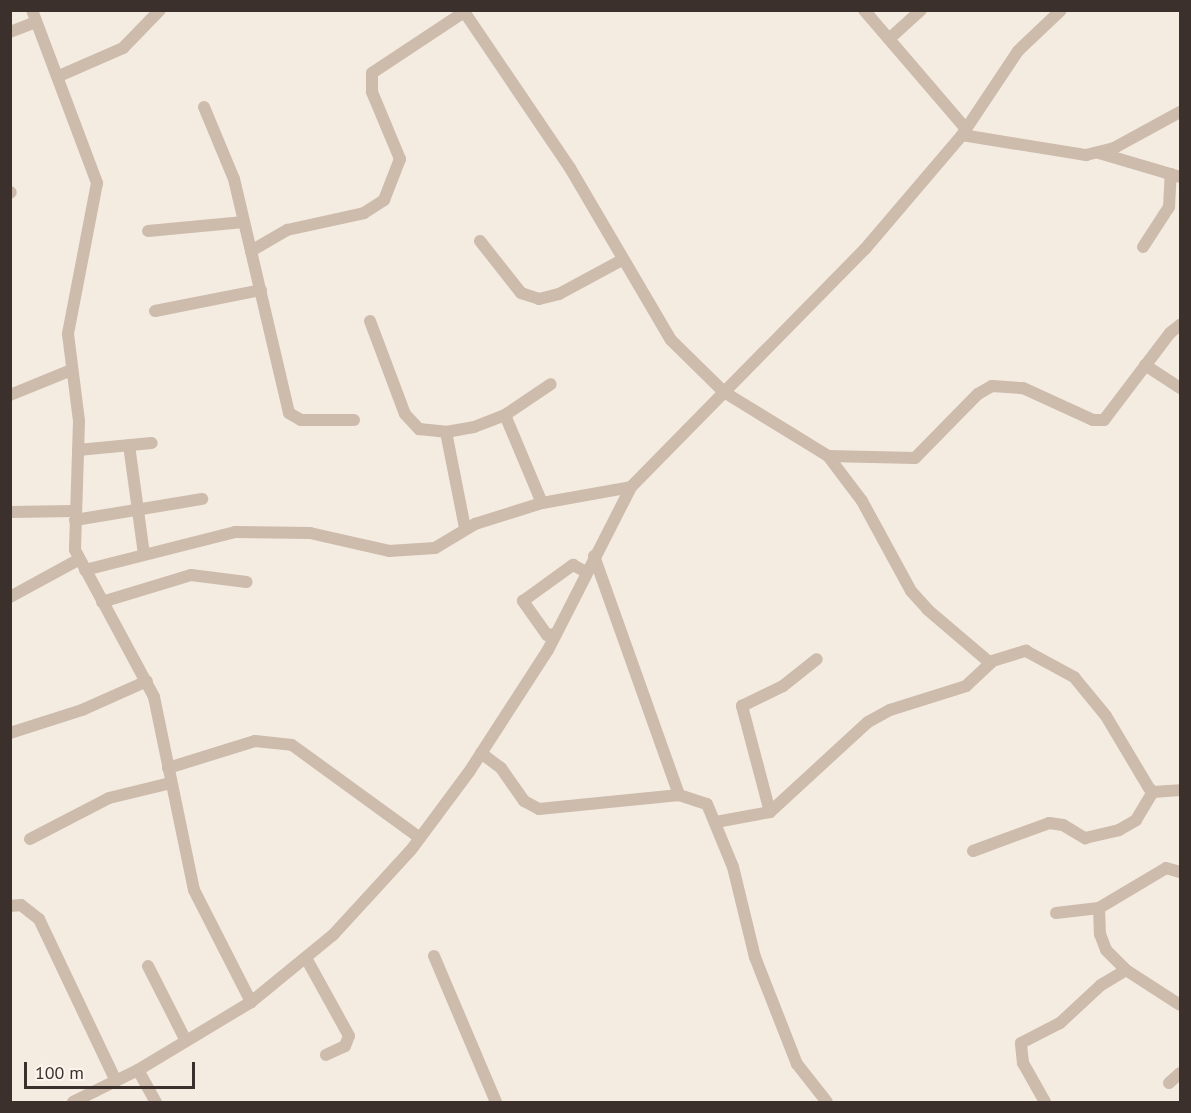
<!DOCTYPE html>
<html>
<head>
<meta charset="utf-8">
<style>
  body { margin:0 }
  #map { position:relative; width:1191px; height:1113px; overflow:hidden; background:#f4ebe1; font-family:"PT Sans",sans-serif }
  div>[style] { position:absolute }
  .minor>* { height:12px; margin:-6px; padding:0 6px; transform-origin:6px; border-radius:6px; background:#cdbbac }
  span { translate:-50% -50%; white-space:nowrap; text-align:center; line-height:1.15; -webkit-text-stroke:4.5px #fbf5ee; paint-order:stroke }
  .frame { position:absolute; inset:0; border:12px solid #3b302b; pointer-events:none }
  .scale { position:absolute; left:24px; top:1062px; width:171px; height:27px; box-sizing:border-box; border:3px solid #3b302b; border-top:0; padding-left:8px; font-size:18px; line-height:21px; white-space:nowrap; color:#3b302b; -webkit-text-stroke:4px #fbf5ee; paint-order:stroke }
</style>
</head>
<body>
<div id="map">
  <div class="minor">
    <i style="left:32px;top:10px;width:185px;rotate:69.4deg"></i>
    <i style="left:97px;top:183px;width:154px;rotate:100.9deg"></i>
    <i style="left:68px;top:334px;width:88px;rotate:82.8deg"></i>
    <i style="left:79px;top:421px;width:129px;rotate:91.8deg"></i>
    <i style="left:75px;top:550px;width:167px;rotate:61.7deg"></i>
    <i style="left:154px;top:697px;width:197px;rotate:78.3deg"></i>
    <i style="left:194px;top:890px;width:126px;rotate:63deg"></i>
    <i style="left:463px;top:10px;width:191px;rotate:55.9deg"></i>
    <i style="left:570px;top:168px;width:199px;rotate:59.6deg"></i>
    <i style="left:671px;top:340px;width:74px;rotate:44.5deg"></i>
    <i style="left:724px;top:392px;width:122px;rotate:31.6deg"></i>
    <i style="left:828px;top:456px;width:56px;rotate:52.9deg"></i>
    <i style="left:862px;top:501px;width:102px;rotate:61.4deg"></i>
    <i style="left:911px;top:591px;width:25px;rotate:48deg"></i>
    <i style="left:928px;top:610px;width:80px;rotate:40.4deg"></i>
    <i style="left:989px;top:662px;width:39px;rotate:-17deg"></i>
    <i style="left:1026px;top:651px;width:55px;rotate:28.4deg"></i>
    <i style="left:1074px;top:677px;width:50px;rotate:50.6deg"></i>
    <i style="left:1106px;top:716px;width:84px;rotate:59.2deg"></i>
    <i style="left:1149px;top:788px;width:6px;rotate:45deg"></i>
    <i style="left:1153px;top:792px;width:27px;rotate:-4deg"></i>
    <i style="left:864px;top:10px;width:157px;rotate:49.4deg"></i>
    <i style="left:10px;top:32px;width:28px;rotate:-21deg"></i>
    <i style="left:889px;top:39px;width:43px;rotate:-42.2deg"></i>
    <i style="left:59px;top:76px;width:70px;rotate:-23.6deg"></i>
    <i style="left:123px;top:48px;width:53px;rotate:-45.8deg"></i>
    <i style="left:204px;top:107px;width:78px;rotate:67.4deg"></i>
    <i style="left:234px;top:179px;width:74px;rotate:76.7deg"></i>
    <i style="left:962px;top:135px;width:126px;rotate:9.2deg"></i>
    <i style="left:1086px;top:155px;width:29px;rotate:-14deg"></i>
    <i style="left:1114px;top:148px;width:75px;rotate:-28.6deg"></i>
    <i style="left:1099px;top:153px;width:84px;rotate:16.5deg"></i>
    <i style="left:10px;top:193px;width:1px;rotate:-45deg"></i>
    <i style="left:148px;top:231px;width:96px;rotate:-5.4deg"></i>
    <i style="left:480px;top:241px;width:66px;rotate:51.7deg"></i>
    <i style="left:521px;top:293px;width:19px;rotate:18deg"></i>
    <i style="left:539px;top:299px;width:21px;rotate:-14deg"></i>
    <i style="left:559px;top:294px;width:69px;rotate:-28.4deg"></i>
    <i style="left:1143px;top:247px;width:48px;rotate:-57deg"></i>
    <i style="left:1169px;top:207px;width:33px;rotate:-87deg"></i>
    <i style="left:155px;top:311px;width:108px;rotate:-11.2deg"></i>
    <i style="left:370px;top:321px;width:99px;rotate:69.4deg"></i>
    <i style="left:405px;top:414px;width:21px;rotate:47deg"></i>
    <i style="left:419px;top:429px;width:27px;rotate:6deg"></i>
    <i style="left:446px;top:432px;width:28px;rotate:-10deg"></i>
    <i style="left:474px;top:427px;width:33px;rotate:-21deg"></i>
    <i style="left:505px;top:415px;width:55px;rotate:-34deg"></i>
    <i style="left:1145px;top:365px;width:42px;rotate:33.3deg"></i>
    <i style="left:10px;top:395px;width:64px;rotate:-22.1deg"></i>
    <i style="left:505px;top:415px;width:95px;rotate:67.2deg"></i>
    <i style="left:354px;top:420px;width:53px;rotate:180deg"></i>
    <i style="left:301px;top:420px;width:14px;rotate:-150deg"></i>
    <i style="left:289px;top:413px;width:166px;rotate:-103.2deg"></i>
    <i style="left:251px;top:251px;width:42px;rotate:-30.3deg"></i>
    <i style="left:287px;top:230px;width:79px;rotate:-12.4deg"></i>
    <i style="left:364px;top:213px;width:24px;rotate:-33deg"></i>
    <i style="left:384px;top:200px;width:44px;rotate:-68.7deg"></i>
    <i style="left:400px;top:159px;width:73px;rotate:-112.7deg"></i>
    <i style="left:372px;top:92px;width:19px;rotate:-90deg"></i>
    <i style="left:372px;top:73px;width:110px;rotate:-33.5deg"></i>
    <i style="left:446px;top:432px;width:98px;rotate:78.8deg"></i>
    <i style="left:129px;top:445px;width:110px;rotate:82.2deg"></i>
    <i style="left:78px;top:450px;width:74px;rotate:-5.4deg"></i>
    <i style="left:828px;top:456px;width:87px;rotate:1.3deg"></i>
    <i style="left:915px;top:458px;width:90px;rotate:-45.5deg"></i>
    <i style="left:978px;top:394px;width:16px;rotate:-30deg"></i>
    <i style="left:992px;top:386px;width:31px;rotate:4deg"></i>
    <i style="left:1023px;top:388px;width:77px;rotate:24.6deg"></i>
    <i style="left:1093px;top:420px;width:11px"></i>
    <i style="left:1104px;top:420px;width:109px;rotate:-52.8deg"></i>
    <i style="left:1170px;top:333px;width:13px;rotate:-39deg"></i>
    <i style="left:10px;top:512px;width:65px;rotate:-0.9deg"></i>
    <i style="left:75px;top:520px;width:129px;rotate:-9.4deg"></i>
    <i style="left:594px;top:556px;width:254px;rotate:70.4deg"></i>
    <i style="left:85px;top:570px;width:155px;rotate:-14.2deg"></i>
    <i style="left:235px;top:532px;width:75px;rotate:0.8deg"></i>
    <i style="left:310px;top:533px;width:81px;rotate:12.8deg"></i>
    <i style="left:389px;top:551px;width:46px;rotate:-3.7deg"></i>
    <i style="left:435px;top:548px;width:47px;rotate:-31deg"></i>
    <i style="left:475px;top:524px;width:70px;rotate:-17.4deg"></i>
    <i style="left:542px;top:503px;width:90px;rotate:-10.2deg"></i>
    <i style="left:10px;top:597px;width:77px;rotate:-28.6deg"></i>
    <i style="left:102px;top:602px;width:93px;rotate:-16.9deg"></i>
    <i style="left:191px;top:575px;width:56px;rotate:7.1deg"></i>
    <i style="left:556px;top:634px;width:9px;rotate:174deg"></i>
    <i style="left:547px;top:635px;width:42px;rotate:-125.2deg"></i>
    <i style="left:523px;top:601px;width:62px;rotate:-35.8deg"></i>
    <i style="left:573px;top:565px;width:15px;rotate:28deg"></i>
    <i style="left:10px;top:733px;width:76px;rotate:-17.7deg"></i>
    <i style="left:82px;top:710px;width:71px;rotate:-24deg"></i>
    <i style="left:481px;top:753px;width:25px;rotate:37deg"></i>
    <i style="left:501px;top:768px;width:40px;rotate:55.1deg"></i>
    <i style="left:524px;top:801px;width:17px;rotate:28deg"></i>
    <i style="left:539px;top:809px;width:141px;rotate:-5.7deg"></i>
    <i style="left:679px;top:795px;width:29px;rotate:18deg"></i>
    <i style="left:707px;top:804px;width:68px;rotate:67.6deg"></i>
    <i style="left:733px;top:867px;width:93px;rotate:76.3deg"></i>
    <i style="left:755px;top:957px;width:115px;rotate:68.6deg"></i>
    <i style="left:797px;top:1064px;width:48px;rotate:51.7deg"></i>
    <i style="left:168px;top:768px;width:91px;rotate:-17.2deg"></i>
    <i style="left:255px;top:741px;width:37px;rotate:6deg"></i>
    <i style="left:292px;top:745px;width:158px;rotate:36deg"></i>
    <i style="left:770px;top:812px;width:110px;rotate:-104.8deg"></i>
    <i style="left:742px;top:706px;width:46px;rotate:-26deg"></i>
    <i style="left:783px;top:686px;width:43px;rotate:-38.5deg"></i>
    <i style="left:716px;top:822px;width:55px;rotate:-10.5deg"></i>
    <i style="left:770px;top:812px;width:133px;rotate:-42.6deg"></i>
    <i style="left:868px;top:722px;width:25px;rotate:-29deg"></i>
    <i style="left:890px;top:710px;width:80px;rotate:-17.5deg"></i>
    <i style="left:966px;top:686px;width:35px;rotate:-43deg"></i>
    <i style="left:30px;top:839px;width:89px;rotate:-27.4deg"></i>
    <i style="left:109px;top:798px;width:64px;rotate:-13.6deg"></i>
    <i style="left:973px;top:851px;width:81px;rotate:-20.2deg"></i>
    <i style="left:1049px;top:823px;width:14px;rotate:8deg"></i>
    <i style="left:1063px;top:825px;width:26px;rotate:31deg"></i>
    <i style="left:1085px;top:838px;width:35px;rotate:-13deg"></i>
    <i style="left:1119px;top:830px;width:20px;rotate:-30deg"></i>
    <i style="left:1136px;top:820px;width:33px;rotate:-59deg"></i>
    <i style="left:10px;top:906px;width:11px;rotate:-5deg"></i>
    <i style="left:21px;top:905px;width:23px;rotate:38deg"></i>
    <i style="left:39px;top:919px;width:179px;rotate:64.6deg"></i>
    <i style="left:1099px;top:908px;width:26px;rotate:88deg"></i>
    <i style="left:1100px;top:934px;width:17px;rotate:69deg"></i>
    <i style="left:1106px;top:950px;width:28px;rotate:45deg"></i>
    <i style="left:1126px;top:970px;width:64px;rotate:32.9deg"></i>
    <i style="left:1056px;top:913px;width:43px;rotate:-6.6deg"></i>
    <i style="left:1099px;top:908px;width:78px;rotate:-30.8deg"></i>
    <i style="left:1166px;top:868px;width:15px;rotate:16deg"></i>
    <i style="left:434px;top:956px;width:159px;rotate:67deg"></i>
    <i style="left:306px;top:958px;width:89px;rotate:61.1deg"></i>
    <i style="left:349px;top:1036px;width:11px;rotate:112deg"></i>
    <i style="left:345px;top:1046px;width:21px;rotate:155deg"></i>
    <i style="left:148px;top:966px;width:84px;rotate:63.1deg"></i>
    <i style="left:138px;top:1070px;width:37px;rotate:61deg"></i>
    <i style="left:1169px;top:1083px;width:15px;rotate:-42deg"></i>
    <i style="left:73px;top:1102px;width:72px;rotate:-26.2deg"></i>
    <i style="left:138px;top:1070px;width:132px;rotate:-31deg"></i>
    <i style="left:251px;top:1002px;width:106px;rotate:-39.3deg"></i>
    <i style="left:333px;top:935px;width:115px;rotate:-47.5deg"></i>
    <i style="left:411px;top:850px;width:97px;rotate:-53.4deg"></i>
    <i style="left:469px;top:772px;width:145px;rotate:-57.1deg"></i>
    <i style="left:548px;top:650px;width:183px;rotate:-63deg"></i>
    <i style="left:631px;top:487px;width:334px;rotate:-45.5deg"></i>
    <i style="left:865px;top:249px;width:150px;rotate:-49.6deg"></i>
    <i style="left:962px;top:135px;width:101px;rotate:-56.3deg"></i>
    <i style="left:1018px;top:51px;width:59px;rotate:-43.6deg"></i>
    <i style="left:1045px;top:1102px;width:45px;rotate:-119.4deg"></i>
    <i style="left:1023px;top:1063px;width:20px;rotate:-96deg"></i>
    <i style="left:1021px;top:1043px;width:44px;rotate:-27.1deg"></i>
    <i style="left:1060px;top:1023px;width:56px;rotate:-42.8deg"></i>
    <i style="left:1101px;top:985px;width:29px;rotate:-31deg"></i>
  </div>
  <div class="frame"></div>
  <div class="scale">100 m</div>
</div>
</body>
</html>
